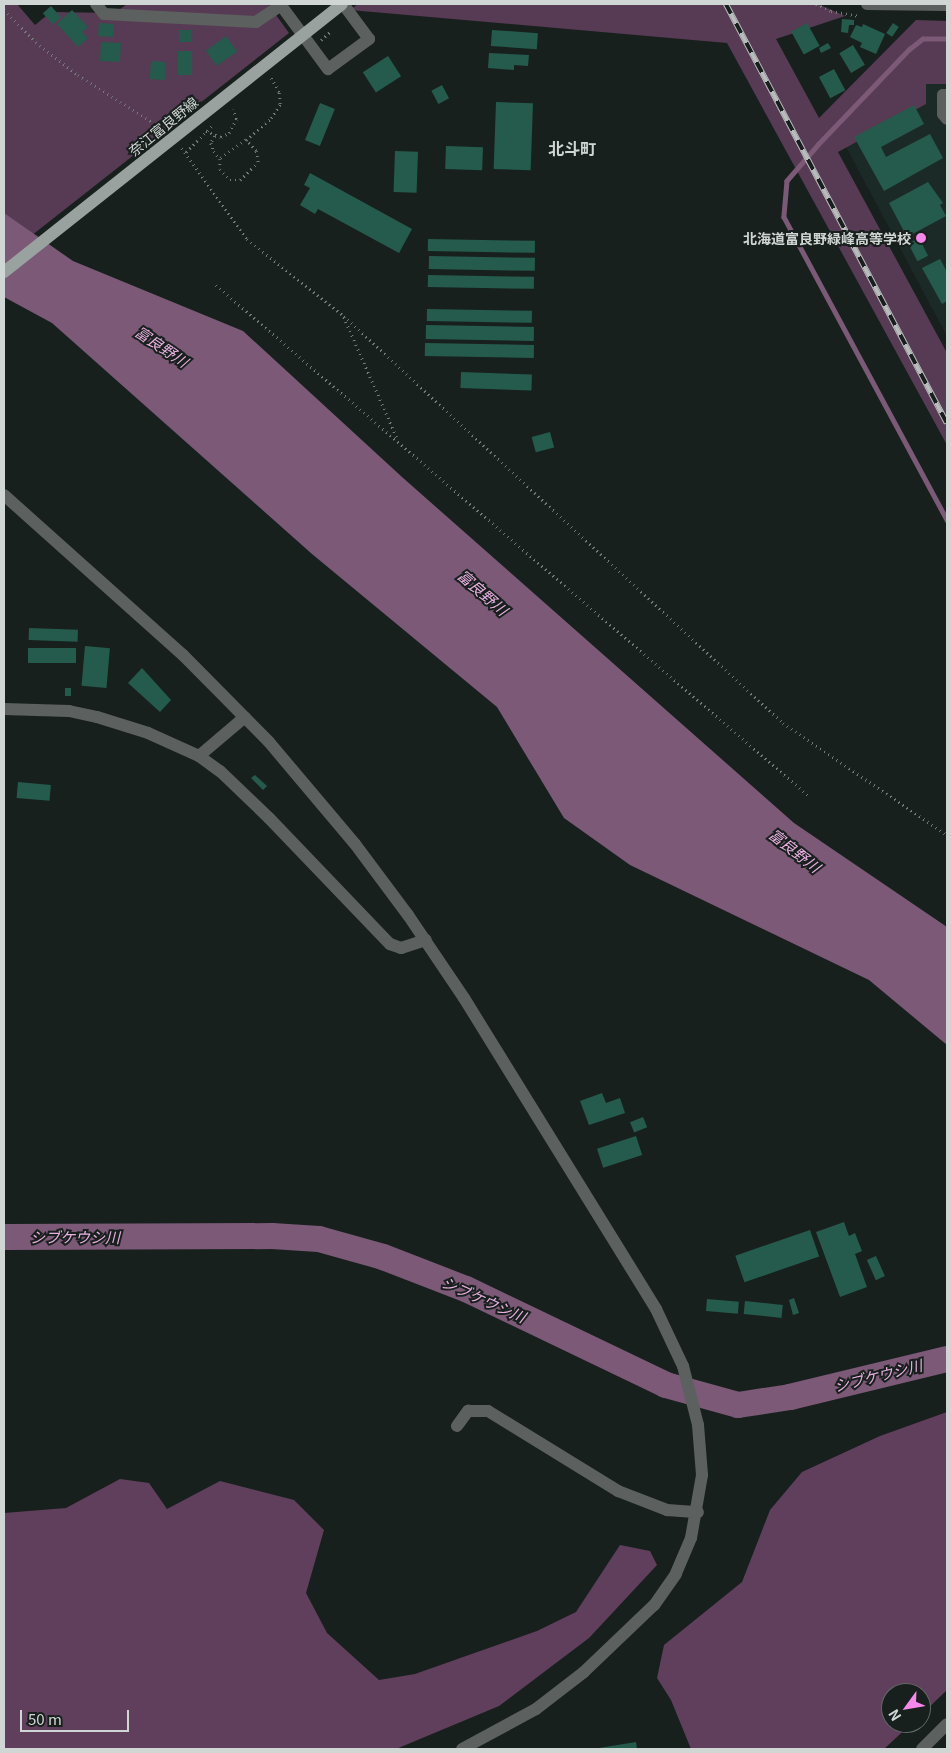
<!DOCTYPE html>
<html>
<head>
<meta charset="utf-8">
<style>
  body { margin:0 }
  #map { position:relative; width:951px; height:1753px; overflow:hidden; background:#18201e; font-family:Georgia,"Noto Sans JP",serif }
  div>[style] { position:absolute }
  .built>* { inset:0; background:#1c2a27 }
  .green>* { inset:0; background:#573a53 }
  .forest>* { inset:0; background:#603f5c }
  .water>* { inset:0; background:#7b5977 }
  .stream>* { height:4.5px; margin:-2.25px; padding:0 2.25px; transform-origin:2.25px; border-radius:2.25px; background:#7b5977 }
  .river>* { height:26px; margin:-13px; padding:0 13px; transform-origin:13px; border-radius:13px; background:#7b5977 }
  .building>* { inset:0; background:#255b4c; transform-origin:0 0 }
  .path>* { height:2.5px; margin-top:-1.25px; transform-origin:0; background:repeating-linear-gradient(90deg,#737a78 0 1px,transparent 0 5px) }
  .minor>* { height:12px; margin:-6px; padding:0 6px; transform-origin:6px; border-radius:6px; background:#5c605e }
  .major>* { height:12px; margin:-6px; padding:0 6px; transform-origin:6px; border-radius:6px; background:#99a29f }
  .rail>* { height:5.5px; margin-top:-2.75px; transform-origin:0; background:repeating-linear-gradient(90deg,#18201e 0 11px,#b7bdbb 0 22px); box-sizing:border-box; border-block:1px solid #b7bdbb }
  .dots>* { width:14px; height:14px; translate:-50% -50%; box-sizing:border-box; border:2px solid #18201e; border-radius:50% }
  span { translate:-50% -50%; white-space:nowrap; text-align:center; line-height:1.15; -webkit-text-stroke:4px #18201e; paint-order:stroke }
  .street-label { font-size:14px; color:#d0d6d4 }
  .poi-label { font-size:14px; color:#d0d6d4; font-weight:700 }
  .right { translate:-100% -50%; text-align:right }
  .water-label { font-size:15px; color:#ebb1e3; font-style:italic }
  .quarter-label { font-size:16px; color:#d0d6d4; font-weight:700 }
  .frame { position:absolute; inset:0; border:5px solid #d0d6d4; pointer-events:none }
  .north { position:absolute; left:881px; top:1683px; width:50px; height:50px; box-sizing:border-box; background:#18201e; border:1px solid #626967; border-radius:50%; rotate:238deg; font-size:14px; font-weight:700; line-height:20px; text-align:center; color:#d0d6d4 }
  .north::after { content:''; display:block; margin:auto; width:18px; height:22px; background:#f788eb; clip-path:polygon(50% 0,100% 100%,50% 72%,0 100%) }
  .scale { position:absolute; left:20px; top:1710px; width:109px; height:22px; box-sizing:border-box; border:2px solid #d0d6d4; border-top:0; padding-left:6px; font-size:15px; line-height:18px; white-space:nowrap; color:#d0d6d4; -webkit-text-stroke:4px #18201e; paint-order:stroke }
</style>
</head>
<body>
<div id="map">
  <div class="built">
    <i style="clip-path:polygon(947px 58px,947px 336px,843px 141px)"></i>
  </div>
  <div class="green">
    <i style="clip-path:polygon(4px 4px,17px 4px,35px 25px,51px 12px,115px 13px,127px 4px,268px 4px,289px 33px,22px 243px,4px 229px)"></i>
    <i style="clip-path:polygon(358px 4px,818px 4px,845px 16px,776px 39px,819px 118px,916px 20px,947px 21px,947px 84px,926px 84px,926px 104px,838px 152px,947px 353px,947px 445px,727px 43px,350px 10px)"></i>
  </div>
  <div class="forest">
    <i style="clip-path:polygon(947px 1412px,947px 1690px,921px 1715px,921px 1693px,891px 1693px,891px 1723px,912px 1723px,884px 1749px,691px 1749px,671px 1700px,657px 1678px,664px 1645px,742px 1582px,770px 1510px,802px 1472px,880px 1436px)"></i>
    <i style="clip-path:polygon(120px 1479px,149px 1483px,167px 1509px,220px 1481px,294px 1500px,324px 1530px,306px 1593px,327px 1633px,379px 1680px,415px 1674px,537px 1631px,576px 1612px,620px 1545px,650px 1551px,657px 1565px,589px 1638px,499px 1706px,396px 1749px,4px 1749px,4px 1513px,66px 1508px)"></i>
  </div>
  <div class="water">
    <i style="clip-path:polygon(4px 213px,73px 261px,243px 331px,402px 477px,794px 823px,947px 927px,947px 1045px,869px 980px,630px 865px,564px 818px,497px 707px,312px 554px,52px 323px,4px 297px)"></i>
  </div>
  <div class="stream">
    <i style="left:947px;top:39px;width:24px;rotate:180deg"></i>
    <i style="left:923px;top:39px;width:16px;rotate:142deg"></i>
    <i style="left:910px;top:49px;width:132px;rotate:133.8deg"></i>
    <i style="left:819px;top:144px;width:49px;rotate:130.9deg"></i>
    <i style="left:787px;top:181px;width:36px;rotate:95deg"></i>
    <i style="left:784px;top:217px;width:344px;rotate:61.7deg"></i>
  </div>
  <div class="river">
    <i style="left:4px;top:1237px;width:268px;rotate:-0.2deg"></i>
    <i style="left:272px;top:1236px;width:47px;rotate:3.7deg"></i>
    <i style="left:319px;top:1239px;width:66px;rotate:15.7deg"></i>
    <i style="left:383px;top:1257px;width:89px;rotate:21.1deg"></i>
    <i style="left:466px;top:1289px;width:222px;rotate:25.6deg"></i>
    <i style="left:666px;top:1385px;width:75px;rotate:15.5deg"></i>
    <i style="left:738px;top:1405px;width:53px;rotate:-8.7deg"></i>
    <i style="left:790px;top:1397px;width:162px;rotate:-13.6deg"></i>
  </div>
  <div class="building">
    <i style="left:51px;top:6px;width:15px;height:11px;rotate:48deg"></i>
    <i style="clip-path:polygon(72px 10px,88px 27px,82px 32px,88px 38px,78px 47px,57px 24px)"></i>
    <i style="clip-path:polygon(842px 19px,854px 20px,854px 25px,849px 25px,848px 33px,841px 32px)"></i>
    <i style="left:99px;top:23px;width:15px;height:13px;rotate:4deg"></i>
    <i style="left:807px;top:23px;width:26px;height:18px;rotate:61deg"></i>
    <i style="left:893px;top:23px;width:7px;height:12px;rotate:34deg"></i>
    <i style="clip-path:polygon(863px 24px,885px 34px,876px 54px,860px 47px,862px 43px,850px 37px,856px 25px,862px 27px)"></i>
    <i style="left:179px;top:30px;width:12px;height:12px"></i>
    <i style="left:492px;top:30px;width:46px;height:16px;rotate:4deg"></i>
    <i style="left:226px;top:36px;width:19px;height:25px;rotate:54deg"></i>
    <i style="left:101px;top:42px;width:20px;height:19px;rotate:3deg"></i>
    <i style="clip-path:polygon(828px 43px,831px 48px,821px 53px,819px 48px)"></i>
    <i style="left:853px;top:45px;width:23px;height:16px;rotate:59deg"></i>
    <i style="left:178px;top:51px;width:14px;height:24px"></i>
    <i style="clip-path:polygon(489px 53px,529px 55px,528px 66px,514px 65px,514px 70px,488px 68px)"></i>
    <i style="left:388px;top:56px;width:24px;height:30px;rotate:57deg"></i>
    <i style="left:151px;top:61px;width:15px;height:18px;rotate:4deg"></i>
    <i style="left:834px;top:69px;width:24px;height:17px;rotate:62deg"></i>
    <i style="left:442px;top:85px;width:15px;height:12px;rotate:62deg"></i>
    <i style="left:496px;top:102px;width:37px;height:67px;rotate:2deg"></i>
    <i style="left:320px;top:103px;width:16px;height:40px;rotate:22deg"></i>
    <i style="clip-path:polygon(914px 105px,924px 124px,881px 147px,886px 157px,930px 134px,943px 158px,884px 191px,854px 137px)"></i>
    <i style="left:446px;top:146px;width:37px;height:23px;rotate:2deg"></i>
    <i style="left:395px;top:151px;width:23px;height:41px;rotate:2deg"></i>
    <i style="clip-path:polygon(310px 173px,412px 229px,399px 253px,318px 209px,315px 214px,300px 205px,310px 188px,304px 185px)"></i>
    <i style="clip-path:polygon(928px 182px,943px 203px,940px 205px,946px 216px,907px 237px,889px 203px)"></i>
    <i style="left:919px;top:238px;width:20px;height:12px;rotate:63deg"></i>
    <i style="left:428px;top:239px;width:107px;height:12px;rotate:1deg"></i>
    <i style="left:429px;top:256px;width:106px;height:13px;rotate:1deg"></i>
    <i style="clip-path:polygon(940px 259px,947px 272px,947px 301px,942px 304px,922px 268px)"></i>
    <i style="left:428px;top:275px;width:106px;height:12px;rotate:1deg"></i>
    <i style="left:427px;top:309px;width:105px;height:12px;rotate:1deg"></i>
    <i style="left:426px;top:325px;width:108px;height:14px;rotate:1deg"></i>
    <i style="left:425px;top:343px;width:109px;height:13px;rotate:1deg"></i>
    <i style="left:461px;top:372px;width:71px;height:16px;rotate:2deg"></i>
    <i style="left:550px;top:432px;width:16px;height:19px;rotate:75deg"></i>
    <i style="left:29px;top:628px;width:49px;height:12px;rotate:2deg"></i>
    <i style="left:85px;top:646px;width:25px;height:40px;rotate:5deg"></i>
    <i style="left:76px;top:648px;width:15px;height:48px;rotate:90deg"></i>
    <i style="clip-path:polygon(142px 668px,171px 700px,160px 712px,128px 683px)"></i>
    <i style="left:65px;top:688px;width:6px;height:8px"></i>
    <i style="clip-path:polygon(255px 775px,267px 786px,263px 790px,251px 778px)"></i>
    <i style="left:18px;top:782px;width:33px;height:16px;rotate:5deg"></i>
    <i style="clip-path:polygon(602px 1093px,606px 1103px,620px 1098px,625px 1113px,589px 1125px,580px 1101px)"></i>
    <i style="left:643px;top:1117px;width:11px;height:14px;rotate:68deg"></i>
    <i style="left:636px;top:1136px;width:20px;height:41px;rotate:72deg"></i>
    <i style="clip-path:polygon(844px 1222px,849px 1236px,855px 1233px,862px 1251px,855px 1254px,867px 1287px,840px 1297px,816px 1232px)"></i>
    <i style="left:810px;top:1230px;width:28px;height:79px;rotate:71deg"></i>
    <i style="left:876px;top:1256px;width:22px;height:10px;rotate:66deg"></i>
    <i style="clip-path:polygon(794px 1298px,799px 1313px,793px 1315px,789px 1300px)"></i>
    <i style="left:707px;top:1299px;width:32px;height:12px;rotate:5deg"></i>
    <i style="left:745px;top:1301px;width:38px;height:13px;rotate:6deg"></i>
    <i style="clip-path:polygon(636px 1742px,637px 1749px,599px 1749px,599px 1748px)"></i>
  </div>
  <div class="path">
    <i style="left:816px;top:4px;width:17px;rotate:25deg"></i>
    <i style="left:831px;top:11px;width:29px;rotate:10deg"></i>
    <i style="left:4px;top:10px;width:45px;rotate:45deg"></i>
    <i style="left:36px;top:42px;width:53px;rotate:38.2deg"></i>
    <i style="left:78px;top:75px;width:103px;rotate:32.3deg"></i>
    <i style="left:321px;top:40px;width:12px;rotate:-42deg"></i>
    <i style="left:206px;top:131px;width:16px;rotate:22deg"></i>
    <i style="left:221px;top:137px;width:9px;rotate:-27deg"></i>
    <i style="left:229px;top:133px;width:16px;rotate:-63deg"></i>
    <i style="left:236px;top:119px;width:10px;rotate:-107deg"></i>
    <i style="left:215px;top:136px;width:8px;rotate:120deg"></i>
    <i style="left:211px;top:143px;width:9px;rotate:69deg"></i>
    <i style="left:214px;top:151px;width:10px;rotate:53deg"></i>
    <i style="left:220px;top:159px;width:10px;rotate:90deg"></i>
    <i style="left:220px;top:169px;width:15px;rotate:48deg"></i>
    <i style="left:230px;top:180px;width:10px"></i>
    <i style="left:240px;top:180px;width:25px;rotate:-45deg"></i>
    <i style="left:258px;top:162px;width:11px;rotate:-100deg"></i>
    <i style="left:256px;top:151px;width:15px;rotate:-132deg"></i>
    <i style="left:246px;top:140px;width:32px;rotate:144deg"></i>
    <i style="left:246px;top:140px;width:33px;rotate:-41deg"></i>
    <i style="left:271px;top:118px;width:17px;rotate:-57deg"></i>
    <i style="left:280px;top:104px;width:12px;rotate:-95deg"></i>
    <i style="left:279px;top:92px;width:16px;rotate:-120deg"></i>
    <i style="left:182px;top:148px;width:112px;rotate:54.5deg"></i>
    <i style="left:247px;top:239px;width:124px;rotate:38.4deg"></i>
    <i style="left:344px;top:316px;width:599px;rotate:42.83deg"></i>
    <i style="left:783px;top:723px;width:199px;rotate:34.3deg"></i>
    <i style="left:186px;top:152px;width:38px;rotate:-45deg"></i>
    <i style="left:216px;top:285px;width:783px;rotate:40.75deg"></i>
    <i style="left:344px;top:317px;width:134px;rotate:66.3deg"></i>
  </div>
  <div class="minor">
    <i style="left:96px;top:4px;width:13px;rotate:51deg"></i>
    <i style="left:104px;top:14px;width:152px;rotate:3deg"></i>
    <i style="left:256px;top:22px;width:30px;rotate:-34deg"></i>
    <i style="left:280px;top:4px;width:81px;rotate:53.6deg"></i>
    <i style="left:328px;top:69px;width:51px;rotate:-36.2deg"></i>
    <i style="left:369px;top:39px;width:44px;rotate:-126.6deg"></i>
    <i style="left:867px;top:4px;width:80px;rotate:0.7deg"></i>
    <i style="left:947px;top:95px;width:4px;rotate:180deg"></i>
    <i style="left:943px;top:95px;width:19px;rotate:90deg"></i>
    <i style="left:943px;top:114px;width:6px;rotate:51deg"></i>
    <i style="left:4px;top:495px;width:240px;rotate:41.8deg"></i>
    <i style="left:183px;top:655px;width:122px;rotate:45.3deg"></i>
    <i style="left:269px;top:742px;width:133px;rotate:49.9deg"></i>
    <i style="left:355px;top:844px;width:89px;rotate:53.3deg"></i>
    <i style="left:408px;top:915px;width:100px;rotate:56deg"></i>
    <i style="left:464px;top:998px;width:365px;rotate:58.3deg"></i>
    <i style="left:656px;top:1309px;width:63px;rotate:64.7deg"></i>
    <i style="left:683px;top:1366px;width:61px;rotate:75.7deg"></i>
    <i style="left:698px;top:1425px;width:50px;rotate:85.4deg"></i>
    <i style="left:702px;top:1475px;width:64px;rotate:99.9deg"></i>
    <i style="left:691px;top:1538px;width:39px;rotate:113deg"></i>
    <i style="left:676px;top:1574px;width:38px;rotate:125deg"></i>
    <i style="left:654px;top:1605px;width:97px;rotate:136.3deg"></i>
    <i style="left:584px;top:1672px;width:61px;rotate:142.4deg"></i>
    <i style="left:536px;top:1709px;width:84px;rotate:151.6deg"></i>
    <i style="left:4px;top:709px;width:65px;rotate:1.8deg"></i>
    <i style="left:69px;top:711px;width:29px;rotate:12deg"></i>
    <i style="left:97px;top:717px;width:53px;rotate:17.4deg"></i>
    <i style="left:148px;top:733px;width:56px;rotate:24.3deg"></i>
    <i style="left:199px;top:756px;width:26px;rotate:36deg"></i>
    <i style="left:220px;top:771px;width:68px;rotate:43.8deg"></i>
    <i style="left:269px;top:818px;width:175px;rotate:46.2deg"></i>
    <i style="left:390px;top:944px;width:12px;rotate:20deg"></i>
    <i style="left:401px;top:948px;width:26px;rotate:-18deg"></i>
    <i style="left:199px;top:756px;width:60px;rotate:-40.3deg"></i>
    <i style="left:457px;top:1426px;width:19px;rotate:-54deg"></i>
    <i style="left:468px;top:1411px;width:20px"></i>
    <i style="left:488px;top:1411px;width:153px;rotate:31.6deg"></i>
    <i style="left:618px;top:1491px;width:53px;rotate:21.2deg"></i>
    <i style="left:667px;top:1510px;width:31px;rotate:4deg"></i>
    <i style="left:922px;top:1749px;width:35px;rotate:-45deg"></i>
  </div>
  <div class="major">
    <i style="left:4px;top:272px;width:431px;rotate:-38.4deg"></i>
  </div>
  <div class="rail">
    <i style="left:726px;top:4px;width:474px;rotate:62.2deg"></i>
  </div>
  <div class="dots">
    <i style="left:921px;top:238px;background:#f788eb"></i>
  </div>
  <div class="street-label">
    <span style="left:163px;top:126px;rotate:-39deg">奈江富良野線</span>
  </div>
  <div class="poi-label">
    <span class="right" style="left:911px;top:238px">北海道富良野緑峰高等学校</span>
  </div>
  <div class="water-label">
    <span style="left:162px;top:346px;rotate:34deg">富良野川</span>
    <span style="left:483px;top:592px;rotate:41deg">富良野川</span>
    <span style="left:795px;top:850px;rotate:38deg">富良野川</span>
    <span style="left:75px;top:1237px">シブケウシ川</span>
    <span style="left:484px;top:1299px;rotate:24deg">シブケウシ川</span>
    <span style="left:878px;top:1375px;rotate:-14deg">シブケウシ川</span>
  </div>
  <div class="quarter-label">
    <span style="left:572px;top:148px">北斗町</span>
  </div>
  <div class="frame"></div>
  <div class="north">N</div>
  <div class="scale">50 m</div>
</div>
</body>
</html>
